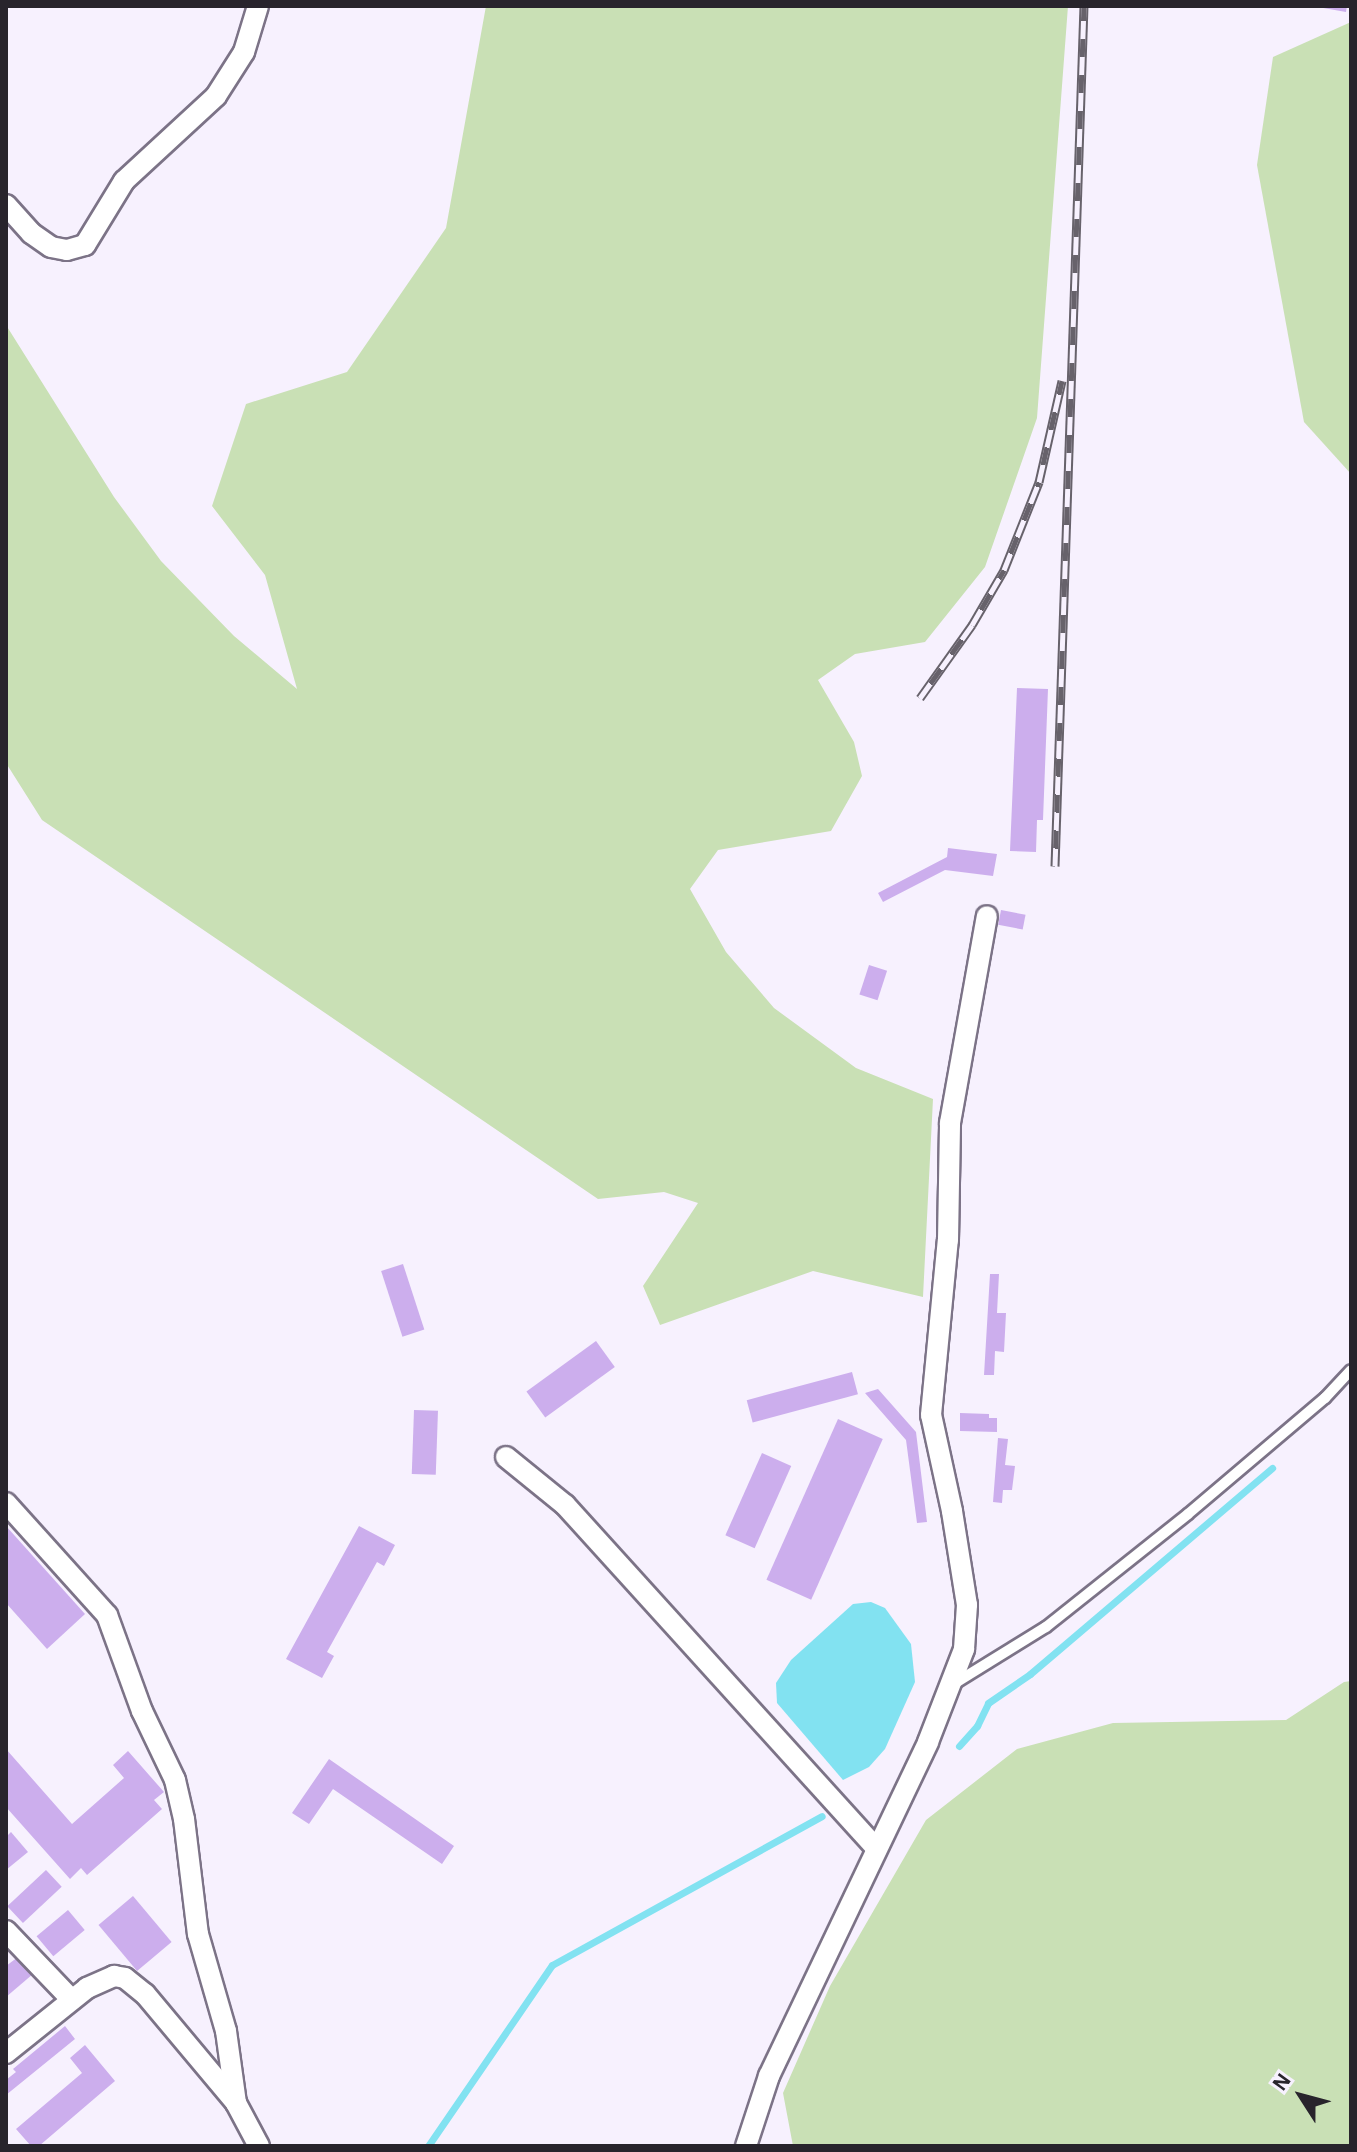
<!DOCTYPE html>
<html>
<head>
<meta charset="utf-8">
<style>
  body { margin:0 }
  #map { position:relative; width:1357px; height:2152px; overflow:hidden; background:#f7f1fe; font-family:"Alegreya Sans",sans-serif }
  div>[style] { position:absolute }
  .green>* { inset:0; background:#c9e0b5 }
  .water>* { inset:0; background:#82e2f1 }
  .stream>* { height:7px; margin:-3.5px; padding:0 3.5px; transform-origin:3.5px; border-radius:3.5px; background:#82e2f1 }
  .building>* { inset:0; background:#ccaeed; transform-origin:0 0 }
  .roads { filter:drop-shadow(2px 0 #7c7387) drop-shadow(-2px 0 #7c7387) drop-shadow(0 2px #7c7387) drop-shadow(0 -2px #7c7387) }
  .service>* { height:10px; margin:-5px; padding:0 5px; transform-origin:5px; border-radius:5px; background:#fff }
  .minor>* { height:20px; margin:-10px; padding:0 10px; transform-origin:10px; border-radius:10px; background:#fff }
  .rail>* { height:9px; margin-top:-4.5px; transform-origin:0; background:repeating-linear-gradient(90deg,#f7f1fe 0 18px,#67626b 0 36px); box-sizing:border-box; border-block:2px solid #67626b }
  span { translate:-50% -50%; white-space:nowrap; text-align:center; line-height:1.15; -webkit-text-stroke:8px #f7f1fe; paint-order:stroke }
  .frame { position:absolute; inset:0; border:8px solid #28242c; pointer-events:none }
  .north { position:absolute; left:1261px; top:2056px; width:80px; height:80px; -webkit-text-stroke:6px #f7f1fe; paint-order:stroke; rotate:306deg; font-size:22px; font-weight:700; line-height:32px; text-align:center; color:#28242c }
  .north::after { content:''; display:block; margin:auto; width:28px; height:36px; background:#28242c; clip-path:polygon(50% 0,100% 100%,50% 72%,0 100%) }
</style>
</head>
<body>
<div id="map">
  <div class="green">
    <i style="clip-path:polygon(486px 6px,1068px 6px,1037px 418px,985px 567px,925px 642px,855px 654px,818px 680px,854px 742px,862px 776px,831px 831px,718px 850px,690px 889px,726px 952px,774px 1008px,856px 1068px,933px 1099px,923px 1297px,813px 1271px,660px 1325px,643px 1286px,698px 1203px,664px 1192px,598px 1199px,42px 820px,6px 763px,6px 325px,114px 497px,161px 561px,234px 636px,297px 689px,265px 575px,212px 506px,246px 404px,347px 372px,446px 228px)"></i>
    <i style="clip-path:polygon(1351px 22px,1351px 474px,1304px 422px,1257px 165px,1273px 57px)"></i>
    <i style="clip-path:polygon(1351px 1681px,1351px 2146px,793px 2146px,783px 2093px,830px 1986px,926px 1820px,1017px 1749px,1113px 1723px,1286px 1720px,1344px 1682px)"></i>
  </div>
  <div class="water">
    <i style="clip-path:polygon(871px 1602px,885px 1608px,911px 1644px,915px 1682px,885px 1749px,869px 1767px,843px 1780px,777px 1703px,776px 1683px,791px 1660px,853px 1604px)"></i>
  </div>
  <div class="stream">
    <i style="left:959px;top:1746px;width:27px;rotate:-48deg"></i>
    <i style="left:977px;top:1726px;width:25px;rotate:-64deg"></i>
    <i style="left:988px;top:1703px;width:51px;rotate:-34.6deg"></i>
    <i style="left:1030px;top:1674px;width:318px;rotate:-40.4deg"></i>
    <i style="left:428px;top:2146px;width:219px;rotate:-55.6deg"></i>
    <i style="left:552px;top:1965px;width:308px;rotate:-28.9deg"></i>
  </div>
  <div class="building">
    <i style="clip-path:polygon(1312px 6px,1347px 6px,1346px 12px)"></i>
    <i style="clip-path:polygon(1017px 688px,1048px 689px,1043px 820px,1037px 820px,1036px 852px,1010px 851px)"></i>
    <i style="clip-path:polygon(948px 848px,997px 854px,993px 876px,945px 870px,883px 902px,878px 893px,947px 857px)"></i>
    <i style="left:1001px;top:910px;width:25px;height:15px;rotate:11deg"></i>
    <i style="left:869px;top:965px;width:19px;height:31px;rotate:18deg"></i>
    <i style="left:403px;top:1264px;width:69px;height:23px;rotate:72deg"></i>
    <i style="clip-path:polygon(990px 1274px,999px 1274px,997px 1313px,1006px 1313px,1004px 1352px,995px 1351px,994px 1375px,984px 1375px)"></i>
    <i style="left:596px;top:1341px;width:32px;height:86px;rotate:54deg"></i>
    <i style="left:852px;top:1372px;width:23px;height:109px;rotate:75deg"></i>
    <i style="clip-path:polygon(878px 1389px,916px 1432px,927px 1522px,917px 1523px,906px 1440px,865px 1393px)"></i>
    <i style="left:414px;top:1410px;width:24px;height:64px;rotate:2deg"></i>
    <i style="clip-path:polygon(960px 1413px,989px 1414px,989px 1418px,997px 1418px,997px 1432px,960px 1431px)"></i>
    <i style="left:838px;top:1419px;width:49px;height:176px;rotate:24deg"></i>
    <i style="clip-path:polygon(998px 1438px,1008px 1439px,1005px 1465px,1015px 1466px,1012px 1490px,1003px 1490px,1002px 1503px,993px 1502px)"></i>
    <i style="left:762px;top:1453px;width:32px;height:90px;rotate:24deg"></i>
    <i style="clip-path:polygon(6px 1526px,85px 1614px,47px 1649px,6px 1603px)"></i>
    <i style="clip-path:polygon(359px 1526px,395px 1545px,384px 1566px,377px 1562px,327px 1652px,334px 1656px,322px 1678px,286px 1659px)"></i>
    <i style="clip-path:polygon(6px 1749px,72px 1824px,124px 1778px,113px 1765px,128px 1751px,164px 1792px,154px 1800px,162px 1809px,87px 1875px,81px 1868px,70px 1879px,6px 1807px)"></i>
    <i style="clip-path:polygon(329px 1759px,454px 1846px,442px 1864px,333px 1789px,309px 1824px,292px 1813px)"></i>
    <i style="clip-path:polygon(11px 1832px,28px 1852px,6px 1870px,6px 1837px)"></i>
    <i style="left:46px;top:1870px;width:23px;height:53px;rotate:47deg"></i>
    <i style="left:133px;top:1896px;width:60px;height:45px;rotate:50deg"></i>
    <i style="left:68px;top:1910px;width:26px;height:41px;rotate:50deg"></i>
    <i style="clip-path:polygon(18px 1957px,33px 1974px,6px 1997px,6px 1966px)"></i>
    <i style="clip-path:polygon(65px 2026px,75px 2039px,6px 2095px,6px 2080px,16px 2072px,13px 2069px)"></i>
    <i style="clip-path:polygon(85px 2045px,115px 2081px,39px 2146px,31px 2146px,16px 2129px,82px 2073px,70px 2058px)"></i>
  </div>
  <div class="roads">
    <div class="service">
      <i style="left:952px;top:1685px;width:110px;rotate:-31.7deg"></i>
      <i style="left:1046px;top:1627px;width:181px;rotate:-38.5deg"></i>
      <i style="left:1188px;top:1514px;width:180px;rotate:-40.3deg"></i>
      <i style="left:1325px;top:1398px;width:38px;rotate:-47deg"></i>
    </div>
    <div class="minor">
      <i style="left:6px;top:205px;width:38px;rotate:48deg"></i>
      <i style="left:31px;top:233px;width:24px;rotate:35deg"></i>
      <i style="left:51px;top:247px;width:16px;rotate:11deg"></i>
      <i style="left:67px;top:250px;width:19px;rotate:-16deg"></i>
      <i style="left:85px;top:245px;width:75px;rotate:-58.6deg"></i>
      <i style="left:124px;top:181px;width:125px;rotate:-42.7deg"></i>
      <i style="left:216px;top:96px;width:52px;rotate:-57.5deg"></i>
      <i style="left:244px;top:52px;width:48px;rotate:-73.1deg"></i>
      <i style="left:506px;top:1457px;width:76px;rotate:39.1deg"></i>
      <i style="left:565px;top:1505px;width:464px;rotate:47.8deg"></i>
      <i style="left:6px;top:1503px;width:151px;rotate:48deg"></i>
      <i style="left:107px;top:1615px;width:102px;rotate:70deg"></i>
      <i style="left:142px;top:1711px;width:76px;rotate:64.4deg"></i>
      <i style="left:175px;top:1780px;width:40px;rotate:77deg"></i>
      <i style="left:184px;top:1819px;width:116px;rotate:83.1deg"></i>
      <i style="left:198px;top:1934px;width:101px;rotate:73.9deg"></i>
      <i style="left:226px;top:2031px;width:73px;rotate:82.1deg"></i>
      <i style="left:6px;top:1931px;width:95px;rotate:46.3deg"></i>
      <i style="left:6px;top:2053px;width:104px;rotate:-38.7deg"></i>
      <i style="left:87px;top:1988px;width:30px;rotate:-24deg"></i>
      <i style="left:114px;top:1976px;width:11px;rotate:10deg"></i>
      <i style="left:125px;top:1978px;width:26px;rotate:39deg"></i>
      <i style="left:145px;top:1994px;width:142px;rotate:50.1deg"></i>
      <i style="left:236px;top:2103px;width:49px;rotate:61.9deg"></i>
      <i style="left:746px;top:2146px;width:74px;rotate:-71.8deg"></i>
      <i style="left:769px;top:2076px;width:370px;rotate:-64.5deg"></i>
      <i style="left:928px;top:1742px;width:100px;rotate:-68.8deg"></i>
      <i style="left:964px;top:1649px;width:44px;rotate:-86.1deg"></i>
      <i style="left:967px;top:1605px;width:95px;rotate:-99.1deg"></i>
      <i style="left:952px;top:1511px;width:98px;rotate:-102.3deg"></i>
      <i style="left:931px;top:1415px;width:176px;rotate:-84.5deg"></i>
      <i style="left:948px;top:1240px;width:117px;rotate:-89deg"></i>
      <i style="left:950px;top:1123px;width:210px;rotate:-79.9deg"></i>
    </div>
  </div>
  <div class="rail">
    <i style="left:920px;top:698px;width:90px;rotate:-54.5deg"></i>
    <i style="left:972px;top:625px;width:64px;rotate:-59.8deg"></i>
    <i style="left:1004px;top:570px;width:95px;rotate:-68.3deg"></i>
    <i style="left:1039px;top:482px;width:104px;rotate:-77.2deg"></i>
    <i style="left:1055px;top:866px;width:860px;rotate:-88.07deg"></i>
  </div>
  <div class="frame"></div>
  <div class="north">N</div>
</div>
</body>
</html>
